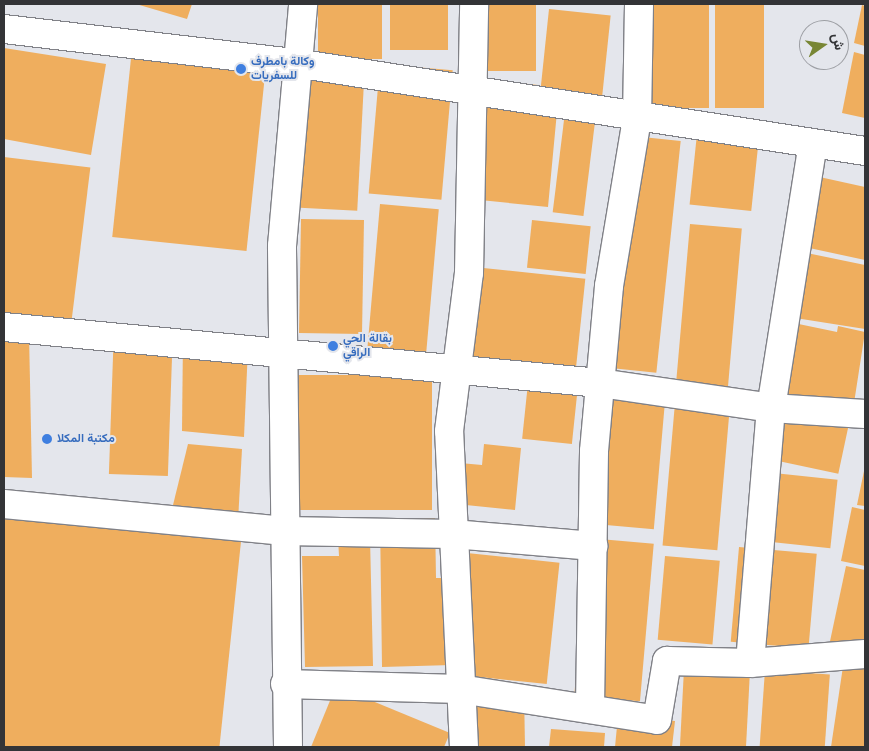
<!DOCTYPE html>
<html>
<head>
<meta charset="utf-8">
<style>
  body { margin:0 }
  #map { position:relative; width:869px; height:751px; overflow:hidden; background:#e4e6ec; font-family:"Varela Round",Vazirmatn,sans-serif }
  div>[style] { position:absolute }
  .building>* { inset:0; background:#efae5e; transform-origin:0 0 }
  .roads { filter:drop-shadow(1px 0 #808187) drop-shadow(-1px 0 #808187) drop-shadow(0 1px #808187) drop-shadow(0 -1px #808187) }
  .street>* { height:28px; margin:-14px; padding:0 14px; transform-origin:14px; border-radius:14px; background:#fff }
  .dots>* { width:14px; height:14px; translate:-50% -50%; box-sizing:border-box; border:2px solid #e4e6ec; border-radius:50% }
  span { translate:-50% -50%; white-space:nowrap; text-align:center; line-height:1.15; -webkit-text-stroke:4px #e4e6ec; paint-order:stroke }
  .shop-label { font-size:12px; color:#366cbe; font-weight:700 }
  .left { translate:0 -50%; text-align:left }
  .frame { position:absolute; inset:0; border:5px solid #333437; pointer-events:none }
  .north { position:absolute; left:799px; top:20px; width:50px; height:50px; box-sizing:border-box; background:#e4e6ec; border:1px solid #9d9fa4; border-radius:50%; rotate:77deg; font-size:14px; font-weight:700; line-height:20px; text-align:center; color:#333437 }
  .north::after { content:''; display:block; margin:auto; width:18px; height:22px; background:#788634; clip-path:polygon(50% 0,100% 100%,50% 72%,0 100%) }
</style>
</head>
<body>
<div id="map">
  <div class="building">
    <i style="clip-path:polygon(136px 4px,192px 4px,187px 19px)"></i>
    <i style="left:318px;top:4px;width:64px;height:55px"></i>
    <i style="left:390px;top:4px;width:58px;height:46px"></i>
    <i style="left:477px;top:4px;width:59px;height:67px"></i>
    <i style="left:630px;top:4px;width:79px;height:104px"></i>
    <i style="left:715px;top:4px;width:49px;height:104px"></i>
    <i style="clip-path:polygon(862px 5px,865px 6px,865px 46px,854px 43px)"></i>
    <i style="left:549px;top:9px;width:62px;height:84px;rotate:6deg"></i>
    <i style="clip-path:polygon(4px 48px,106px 64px,91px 155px,4px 139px)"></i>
    <i style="left:132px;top:49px;width:135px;height:189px;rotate:6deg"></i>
    <i style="clip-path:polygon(854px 52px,865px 55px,865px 118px,842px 113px)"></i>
    <i style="left:380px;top:64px;width:73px;height:130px;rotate:5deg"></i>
    <i style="clip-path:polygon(472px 78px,538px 85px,537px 99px,558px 101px,548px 207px,460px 198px)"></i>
    <i style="left:307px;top:80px;width:57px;height:128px;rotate:3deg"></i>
    <i style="left:565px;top:112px;width:31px;height:101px;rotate:7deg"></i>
    <i style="left:699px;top:115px;width:62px;height:90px;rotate:6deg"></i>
    <i style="left:623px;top:135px;width:58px;height:233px;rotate:6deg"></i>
    <i style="left:4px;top:157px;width:87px;height:160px;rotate:7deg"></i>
    <i style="clip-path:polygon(815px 176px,865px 187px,865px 260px,800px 246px)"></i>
    <i style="left:380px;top:204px;width:59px;height:158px;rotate:5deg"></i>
    <i style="left:301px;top:219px;width:63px;height:114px;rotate:1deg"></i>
    <i style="left:532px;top:220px;width:59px;height:48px;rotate:6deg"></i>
    <i style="left:690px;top:224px;width:52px;height:167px;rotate:5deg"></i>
    <i style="clip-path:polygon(802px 252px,865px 265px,865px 329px,789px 317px)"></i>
    <i style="left:464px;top:266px;width:122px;height:101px;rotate:6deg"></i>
    <i style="clip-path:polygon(789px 322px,837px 332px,838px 326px,865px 332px,852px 416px,773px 400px)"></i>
    <i style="left:114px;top:328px;width:59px;height:146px;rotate:2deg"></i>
    <i style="clip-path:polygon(4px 330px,29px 334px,32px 478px,4px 477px)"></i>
    <i style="clip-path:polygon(183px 337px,248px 348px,244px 437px,182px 431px)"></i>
    <i style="left:298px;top:375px;width:134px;height:135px"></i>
    <i style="left:528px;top:383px;width:50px;height:56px;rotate:6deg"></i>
    <i style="left:601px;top:387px;width:65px;height:137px;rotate:5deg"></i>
    <i style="left:675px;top:403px;width:55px;height:143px;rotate:5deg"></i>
    <i style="left:774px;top:406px;width:77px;height:53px;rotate:12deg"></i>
    <i style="clip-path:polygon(188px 444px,242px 449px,238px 521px,173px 505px)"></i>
    <i style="clip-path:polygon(484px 444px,521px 448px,515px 510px,456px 504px,460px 463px,482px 465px)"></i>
    <i style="left:755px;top:471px;width:83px;height:69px;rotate:6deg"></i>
    <i style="clip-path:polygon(864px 471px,865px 471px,865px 506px,857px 505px)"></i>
    <i style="clip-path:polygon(852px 507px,865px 510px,865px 566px,841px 561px)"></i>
    <i style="left:4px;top:510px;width:239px;height:237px;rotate:6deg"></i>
    <i style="clip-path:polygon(435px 518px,436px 578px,450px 578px,452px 665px,382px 667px,380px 519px)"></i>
    <i style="clip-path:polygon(338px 538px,370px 538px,373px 666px,305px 667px,302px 556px,339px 556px)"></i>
    <i style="left:588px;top:538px;width:66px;height:158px;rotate:5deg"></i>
    <i style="left:739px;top:547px;width:78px;height:95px;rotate:5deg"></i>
    <i style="left:467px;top:553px;width:93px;height:122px;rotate:6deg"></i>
    <i style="left:665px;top:556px;width:55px;height:84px;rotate:5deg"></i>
    <i style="clip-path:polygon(846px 566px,865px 570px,865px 653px,829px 646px)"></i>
    <i style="clip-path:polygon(845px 653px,865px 657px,865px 747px,831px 747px)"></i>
    <i style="left:684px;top:669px;width:66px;height:78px;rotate:3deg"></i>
    <i style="left:765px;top:670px;width:65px;height:77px;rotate:4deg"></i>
    <i style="clip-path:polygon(336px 686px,450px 733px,444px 747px,311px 747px)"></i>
    <i style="left:524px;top:690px;width:57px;height:64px;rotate:89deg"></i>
    <i style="clip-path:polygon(618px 716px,675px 721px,672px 747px,615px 747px)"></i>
    <i style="clip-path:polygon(551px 729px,605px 733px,604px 747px,549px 747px)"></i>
  </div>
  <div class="roads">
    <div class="street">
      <i style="left:4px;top:29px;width:293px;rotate:6.7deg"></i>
      <i style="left:295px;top:63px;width:577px;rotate:8.78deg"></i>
      <i style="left:4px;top:327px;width:599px;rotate:5.37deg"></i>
      <i style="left:600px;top:383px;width:173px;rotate:8.3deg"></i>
      <i style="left:771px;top:408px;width:94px;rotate:3.7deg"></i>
      <i style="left:4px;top:504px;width:282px;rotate:5.5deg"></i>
      <i style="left:285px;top:531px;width:168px;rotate:1deg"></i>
      <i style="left:453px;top:534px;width:141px;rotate:4.9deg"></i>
      <i style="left:750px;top:663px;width:256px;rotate:-85.3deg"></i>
      <i style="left:771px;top:408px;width:268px;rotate:-81deg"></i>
      <i style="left:285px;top:684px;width:175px;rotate:1.6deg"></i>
      <i style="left:460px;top:689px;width:199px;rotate:8.9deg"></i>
      <i style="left:657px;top:720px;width:60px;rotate:-80.4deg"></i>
      <i style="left:667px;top:661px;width:83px;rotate:1.4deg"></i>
      <i style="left:750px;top:663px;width:115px;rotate:-4.5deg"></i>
      <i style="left:590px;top:707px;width:256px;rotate:-89.1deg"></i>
      <i style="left:594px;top:451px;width:166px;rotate:-84.8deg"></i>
      <i style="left:609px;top:286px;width:169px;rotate:-80.5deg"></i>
      <i style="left:637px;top:119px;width:115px;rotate:-89deg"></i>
      <i style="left:288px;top:747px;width:501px;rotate:-90.69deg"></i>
      <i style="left:282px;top:246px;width:243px;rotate:-85deg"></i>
      <i style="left:464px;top:747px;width:316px;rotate:-92.7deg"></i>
      <i style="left:449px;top:431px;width:159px;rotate:-82.8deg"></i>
      <i style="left:469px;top:273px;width:269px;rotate:-88.9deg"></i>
    </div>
  </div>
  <div class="dots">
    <i style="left:241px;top:69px;background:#3f7fe0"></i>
    <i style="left:333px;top:346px;background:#3f7fe0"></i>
    <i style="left:47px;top:439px;background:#3f7fe0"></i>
  </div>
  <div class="shop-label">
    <span class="left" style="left:251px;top:69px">وكالة بامطرف<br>للسفريات</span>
    <span class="left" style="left:343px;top:346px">بقالة الحي<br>الراقي</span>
    <span class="left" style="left:57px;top:439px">مكتبة المكلا</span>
  </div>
  <div class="frame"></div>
  <div class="north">ش</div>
</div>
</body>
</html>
